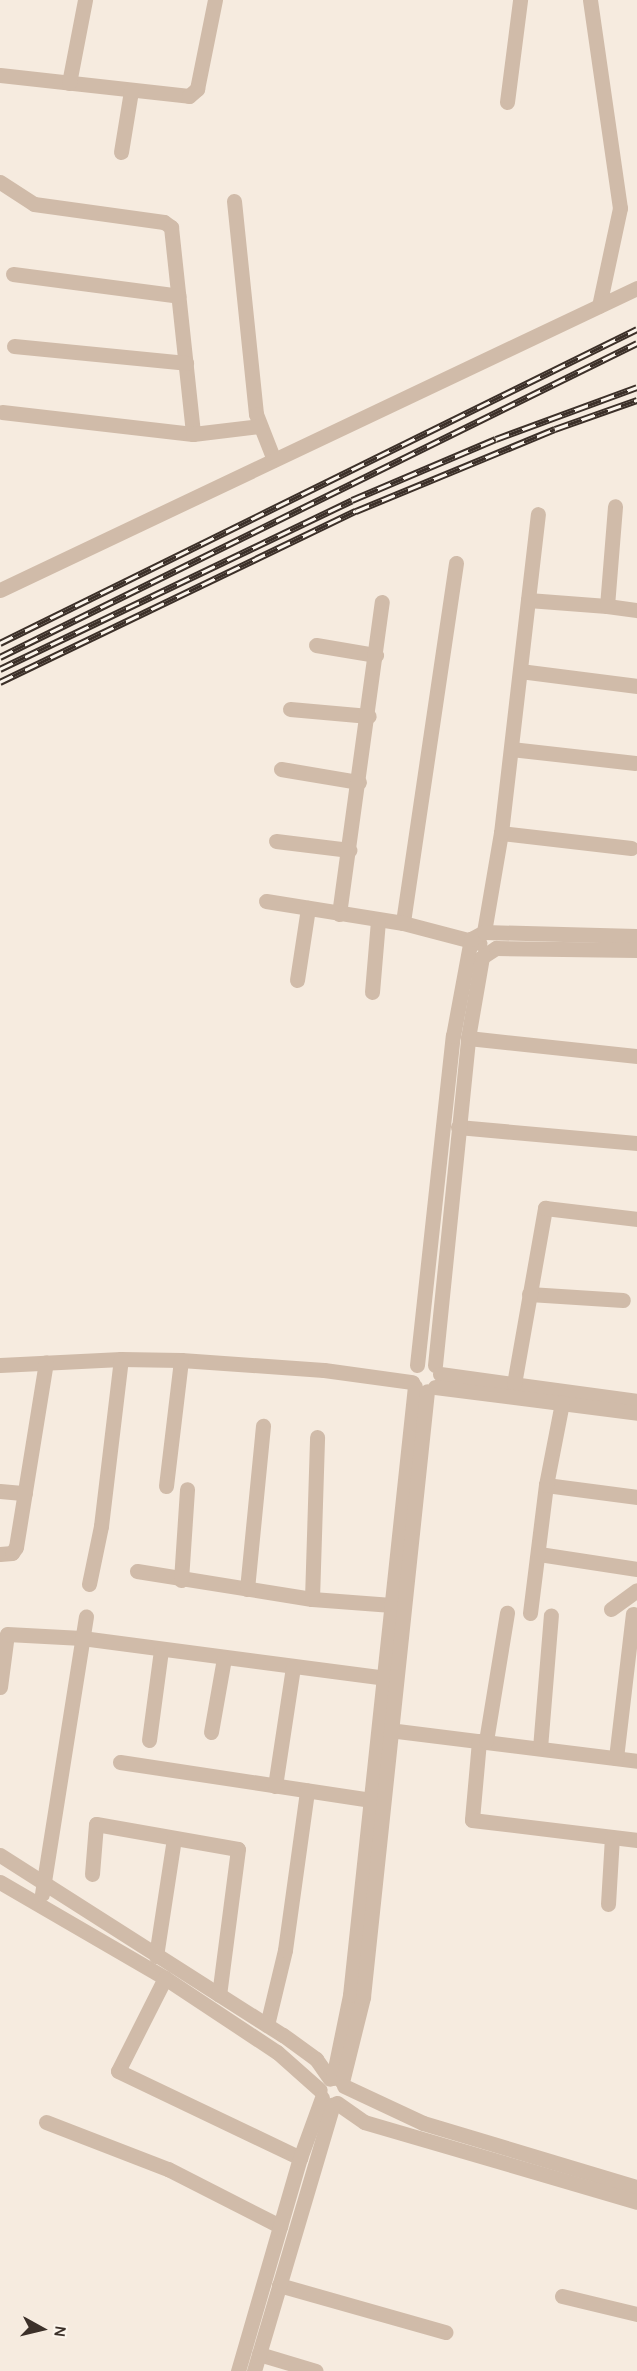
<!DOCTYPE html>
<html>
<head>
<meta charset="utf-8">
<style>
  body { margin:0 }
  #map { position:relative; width:637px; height:2371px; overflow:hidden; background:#f6ebdf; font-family:Karla,sans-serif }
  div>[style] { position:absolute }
  .minor>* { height:15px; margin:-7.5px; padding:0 7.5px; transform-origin:7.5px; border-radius:7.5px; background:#d0bba9 }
  .rail>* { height:7px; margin-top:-3.5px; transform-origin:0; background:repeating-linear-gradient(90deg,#fcf5ec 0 14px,#3c3029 0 28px); box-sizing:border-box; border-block:2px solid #3c3029 }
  span { translate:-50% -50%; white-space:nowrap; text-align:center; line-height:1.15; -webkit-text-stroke:6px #fcf5ec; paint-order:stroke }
  .north { position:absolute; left:12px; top:2299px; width:60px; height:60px; -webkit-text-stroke:4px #fcf5ec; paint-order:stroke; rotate:98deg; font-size:16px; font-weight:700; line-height:24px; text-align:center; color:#3c3029 }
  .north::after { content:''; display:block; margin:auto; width:21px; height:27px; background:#3c3029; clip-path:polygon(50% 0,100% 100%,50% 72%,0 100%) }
</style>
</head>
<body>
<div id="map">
  <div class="minor">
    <i style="left:590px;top:0;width:210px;rotate:81.8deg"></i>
    <i style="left:620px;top:208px;width:100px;rotate:102.1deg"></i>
    <i style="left:0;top:75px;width:190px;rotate:6.3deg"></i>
    <i style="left:189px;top:96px;width:11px;rotate:-41deg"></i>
    <i style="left:197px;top:89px;width:91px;rotate:-78.6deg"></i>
    <i style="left:69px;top:83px;width:85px;rotate:-79.1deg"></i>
    <i style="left:507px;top:102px;width:103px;rotate:-82.7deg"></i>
    <i style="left:121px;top:152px;width:62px;rotate:-80.7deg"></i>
    <i style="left:0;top:182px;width:40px;rotate:32.9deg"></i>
    <i style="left:34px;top:204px;width:131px;rotate:7.9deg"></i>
    <i style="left:164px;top:222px;width:9px;rotate:36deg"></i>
    <i style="left:171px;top:227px;width:208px;rotate:83.9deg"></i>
    <i style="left:234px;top:201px;width:214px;rotate:84.1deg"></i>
    <i style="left:256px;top:414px;width:49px;rotate:68.6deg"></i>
    <i style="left:13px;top:274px;width:167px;rotate:7.5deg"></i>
    <i style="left:14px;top:346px;width:173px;rotate:5.6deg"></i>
    <i style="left:2px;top:412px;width:192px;rotate:6.6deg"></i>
    <i style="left:193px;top:434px;width:67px;rotate:-6.8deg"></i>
    <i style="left:456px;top:563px;width:364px;rotate:98.4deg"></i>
    <i style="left:403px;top:923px;width:79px;rotate:14.7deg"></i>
    <i style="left:0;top:590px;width:705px;rotate:-25.37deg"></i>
    <i style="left:528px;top:600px;width:79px;rotate:4.3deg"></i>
    <i style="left:607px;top:606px;width:100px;rotate:-85.4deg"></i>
    <i style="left:607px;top:606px;width:30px;rotate:8deg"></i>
    <i style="left:316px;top:645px;width:61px;rotate:9.5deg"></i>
    <i style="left:520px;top:671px;width:118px;rotate:7.3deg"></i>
    <i style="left:290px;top:709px;width:79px;rotate:5.1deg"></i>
    <i style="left:511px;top:749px;width:125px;rotate:6.4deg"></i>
    <i style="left:281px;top:769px;width:79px;rotate:9.5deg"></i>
    <i style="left:501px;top:833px;width:131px;rotate:6.6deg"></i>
    <i style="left:276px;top:841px;width:74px;rotate:7deg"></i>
    <i style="left:266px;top:901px;width:139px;rotate:9.1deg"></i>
    <i style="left:339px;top:914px;width:315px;rotate:-82.2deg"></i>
    <i style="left:484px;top:932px;width:100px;rotate:-80.3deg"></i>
    <i style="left:501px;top:833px;width:321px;rotate:-83.4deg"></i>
    <i style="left:297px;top:980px;width:73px;rotate:-81.3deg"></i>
    <i style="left:372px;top:992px;width:72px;rotate:-85.2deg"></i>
    <i style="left:468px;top:1038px;width:170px;rotate:6.1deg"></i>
    <i style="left:458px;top:1127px;width:180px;rotate:5.1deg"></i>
    <i style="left:529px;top:1294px;width:94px;rotate:3.7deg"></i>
    <i style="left:0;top:1365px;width:121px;rotate:-2.8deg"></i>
    <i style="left:121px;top:1359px;width:60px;rotate:1deg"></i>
    <i style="left:181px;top:1360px;width:143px;rotate:4deg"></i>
    <i style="left:324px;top:1370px;width:89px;rotate:7.8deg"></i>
    <i style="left:417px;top:1365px;width:331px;rotate:-83.8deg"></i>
    <i style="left:453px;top:1036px;width:99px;rotate:-79.5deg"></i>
    <i style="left:471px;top:939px;width:15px;rotate:-28deg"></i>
    <i style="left:484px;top:932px;width:153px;rotate:1.5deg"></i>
    <i style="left:435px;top:1365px;width:329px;rotate:-84.2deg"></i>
    <i style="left:468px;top:1038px;width:82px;rotate:-80.2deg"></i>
    <i style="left:482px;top:957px;width:17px;rotate:-33deg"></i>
    <i style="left:496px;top:948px;width:141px;rotate:0.8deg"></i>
    <i style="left:440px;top:1374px;width:199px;rotate:7.8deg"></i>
    <i style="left:514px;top:1384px;width:179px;rotate:-80deg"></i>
    <i style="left:545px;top:1208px;width:93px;rotate:6.8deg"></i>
    <i style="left:435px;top:1387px;width:204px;rotate:7.3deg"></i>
    <i style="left:546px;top:1485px;width:92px;rotate:7.5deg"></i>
    <i style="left:166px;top:1486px;width:127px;rotate:-83.2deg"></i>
    <i style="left:0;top:1491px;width:25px;rotate:5deg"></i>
    <i style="left:0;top:1554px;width:12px;rotate:-5deg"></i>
    <i style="left:12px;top:1553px;width:7px;rotate:-56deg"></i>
    <i style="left:16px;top:1547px;width:187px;rotate:-80.8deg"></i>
    <i style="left:539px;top:1554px;width:99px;rotate:8.7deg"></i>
    <i style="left:137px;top:1571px;width:177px;rotate:9.1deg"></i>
    <i style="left:312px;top:1599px;width:80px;rotate:4.3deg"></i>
    <i style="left:181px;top:1580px;width:91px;rotate:-86.2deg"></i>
    <i style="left:89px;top:1584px;width:59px;rotate:-78.3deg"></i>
    <i style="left:101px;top:1526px;width:168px;rotate:-83.2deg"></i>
    <i style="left:247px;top:1589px;width:164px;rotate:-84.4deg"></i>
    <i style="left:312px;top:1599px;width:162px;rotate:-88.2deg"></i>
    <i style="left:611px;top:1609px;width:32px;rotate:-36deg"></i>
    <i style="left:530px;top:1613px;width:129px;rotate:-82.9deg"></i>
    <i style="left:546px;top:1485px;width:84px;rotate:-79deg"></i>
    <i style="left:0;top:1687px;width:53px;rotate:-82.5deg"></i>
    <i style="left:7px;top:1634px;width:75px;rotate:3.1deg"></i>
    <i style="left:82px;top:1638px;width:305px;rotate:7.5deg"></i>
    <i style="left:381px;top:1729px;width:258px;rotate:7.1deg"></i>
    <i style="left:211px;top:1732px;width:75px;rotate:-80deg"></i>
    <i style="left:149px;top:1740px;width:91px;rotate:-82.4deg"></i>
    <i style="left:479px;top:1741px;width:79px;rotate:95.1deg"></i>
    <i style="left:472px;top:1820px;width:166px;rotate:6.9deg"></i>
    <i style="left:486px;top:1741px;width:130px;rotate:-80.7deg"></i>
    <i style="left:540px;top:1748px;width:133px;rotate:-85.3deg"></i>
    <i style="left:616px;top:1758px;width:145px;rotate:-83.3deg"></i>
    <i style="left:120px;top:1762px;width:254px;rotate:8.6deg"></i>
    <i style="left:275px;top:1786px;width:120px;rotate:-81.4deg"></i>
    <i style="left:0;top:1855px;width:335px;rotate:32.5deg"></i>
    <i style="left:283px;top:2035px;width:41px;rotate:36deg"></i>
    <i style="left:316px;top:2059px;width:24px;rotate:55deg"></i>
    <i style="left:92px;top:1874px;width:50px;rotate:-85.4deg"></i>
    <i style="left:96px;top:1824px;width:144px;rotate:10deg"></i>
    <i style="left:238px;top:1849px;width:147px;rotate:97.4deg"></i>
    <i style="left:0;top:1882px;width:191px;rotate:30.2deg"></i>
    <i style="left:165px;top:1978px;width:134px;rotate:33.5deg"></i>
    <i style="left:277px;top:2052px;width:57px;rotate:41.5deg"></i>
    <i style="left:42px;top:1894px;width:281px;rotate:-81deg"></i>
    <i style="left:608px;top:1904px;width:67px;rotate:-86.6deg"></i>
    <i style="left:156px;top:1956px;width:119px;rotate:-81.3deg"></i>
    <i style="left:165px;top:1978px;width:104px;rotate:116.8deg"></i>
    <i style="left:118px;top:2071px;width:202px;rotate:25.5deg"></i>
    <i style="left:267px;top:2025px;width:77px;rotate:-76.5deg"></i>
    <i style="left:285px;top:1950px;width:161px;rotate:-82.1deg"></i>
    <i style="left:333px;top:2078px;width:85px;rotate:-78.4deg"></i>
    <i style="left:350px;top:1995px;width:612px;rotate:-83.91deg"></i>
    <i style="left:342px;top:2082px;width:88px;rotate:-76.1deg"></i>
    <i style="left:363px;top:1997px;width:609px;rotate:-83.97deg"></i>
    <i style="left:344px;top:2086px;width:87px;rotate:25.1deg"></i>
    <i style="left:423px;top:2123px;width:223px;rotate:16.7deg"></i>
    <i style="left:337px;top:2103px;width:33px;rotate:35deg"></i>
    <i style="left:364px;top:2122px;width:284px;rotate:16.3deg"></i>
    <i style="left:46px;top:2122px;width:131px;rotate:21.1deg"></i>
    <i style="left:168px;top:2169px;width:126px;rotate:27deg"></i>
    <i style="left:279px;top:2285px;width:173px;rotate:15.8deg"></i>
    <i style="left:562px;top:2296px;width:77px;rotate:13.5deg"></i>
    <i style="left:259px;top:2354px;width:59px;rotate:16.6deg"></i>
    <i style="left:238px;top:2371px;width:222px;rotate:-73.8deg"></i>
    <i style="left:300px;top:2158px;width:64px;rotate:-69.9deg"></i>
    <i style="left:254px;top:2371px;width:278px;rotate:-73.5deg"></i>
  </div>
  <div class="rail">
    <i style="left:0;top:643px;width:710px;rotate:-26.24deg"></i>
    <i style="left:0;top:657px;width:710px;rotate:-26.24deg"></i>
    <i style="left:0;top:669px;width:390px;rotate:-25.6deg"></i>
    <i style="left:352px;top:500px;width:156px;rotate:-23deg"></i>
    <i style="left:496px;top:439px;width:150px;rotate:-20.2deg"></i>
    <i style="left:0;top:682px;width:395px;rotate:-25.7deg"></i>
    <i style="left:356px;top:511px;width:215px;rotate:-22.4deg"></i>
    <i style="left:555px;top:429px;width:87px;rotate:-19.5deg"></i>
  </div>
  <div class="north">N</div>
</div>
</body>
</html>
